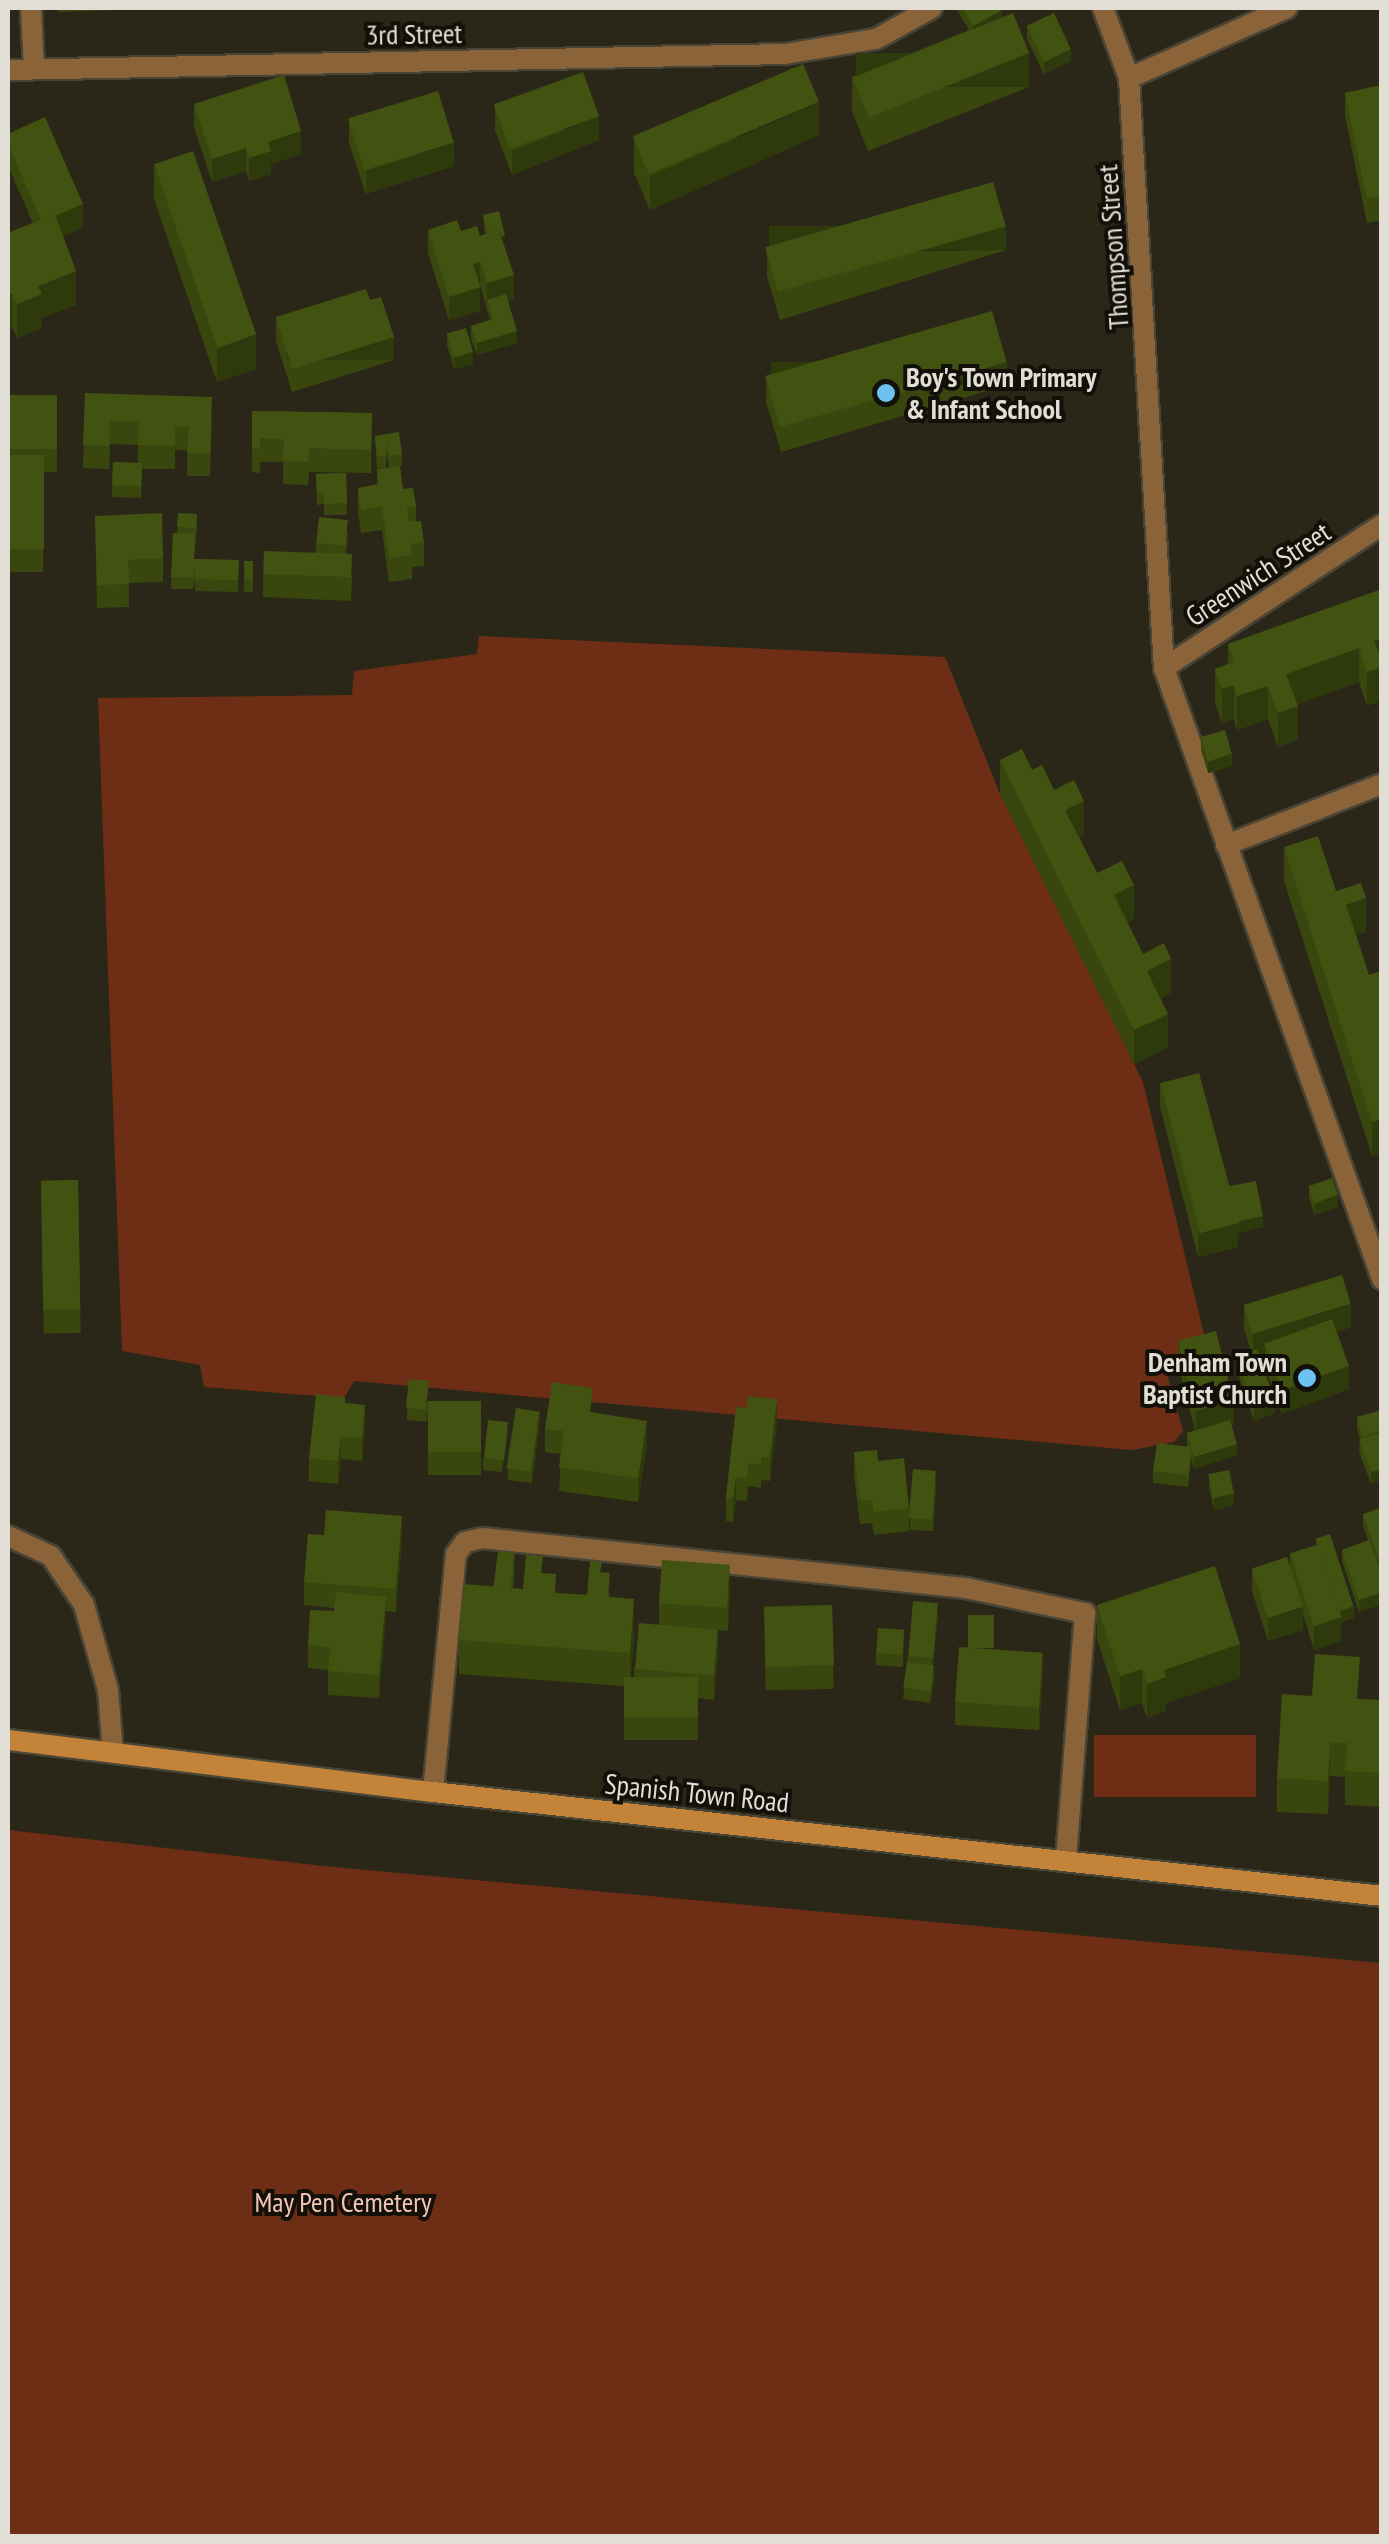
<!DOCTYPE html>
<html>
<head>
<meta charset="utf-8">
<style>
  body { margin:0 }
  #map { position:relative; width:1389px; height:2544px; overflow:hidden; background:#2b2718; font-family:"PT Sans Narrow",sans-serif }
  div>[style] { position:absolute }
  .green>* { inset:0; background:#6e2e16; transform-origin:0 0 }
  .roads { filter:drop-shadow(2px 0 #484436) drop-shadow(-2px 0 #484436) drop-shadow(0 2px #484436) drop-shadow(0 -2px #484436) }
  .street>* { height:20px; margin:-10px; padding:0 10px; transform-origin:10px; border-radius:10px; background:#8b6338 }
  .secondary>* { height:20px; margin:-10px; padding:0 10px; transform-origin:10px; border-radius:10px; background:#c38439 }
  .wall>* { inset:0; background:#39470f; transform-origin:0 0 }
  .shaded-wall>* { inset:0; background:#2e3a0c; transform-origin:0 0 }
  .building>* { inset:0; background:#425311; transform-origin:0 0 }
  .dots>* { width:28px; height:28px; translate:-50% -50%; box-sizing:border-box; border:5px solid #121009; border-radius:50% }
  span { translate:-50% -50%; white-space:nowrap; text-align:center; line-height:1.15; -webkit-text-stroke:8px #121009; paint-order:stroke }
  .street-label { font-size:28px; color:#e1dfd5 }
  .poi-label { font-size:28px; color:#e1dfd5; font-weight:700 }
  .left { translate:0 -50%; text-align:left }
  .right { translate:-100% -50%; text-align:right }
  .park-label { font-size:28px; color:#f3c4b4 }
  .frame { position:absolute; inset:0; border:10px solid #e1dfd5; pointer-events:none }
</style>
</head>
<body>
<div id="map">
  <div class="green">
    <i style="clip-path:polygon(479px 636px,945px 657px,1000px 794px,1143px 1082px,1207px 1347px,1163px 1360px,1183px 1431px,1174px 1442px,1132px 1450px,354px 1381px,344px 1398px,204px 1387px,200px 1365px,122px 1351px,98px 698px,352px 695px,354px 671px,477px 654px)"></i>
    <i style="left:1256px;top:1735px;width:62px;height:162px;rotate:90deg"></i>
    <i style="clip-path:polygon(8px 1830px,323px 1866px,1381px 1963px,1381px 2536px,8px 2536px)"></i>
  </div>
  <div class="roads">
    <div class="street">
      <i style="left:31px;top:8px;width:61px;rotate:87.2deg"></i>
      <i style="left:1103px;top:8px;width:75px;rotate:69.6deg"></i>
      <i style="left:1129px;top:78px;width:591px;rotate:86.61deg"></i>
      <i style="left:1164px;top:668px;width:649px;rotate:70.36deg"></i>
      <i style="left:8px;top:70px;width:777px;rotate:-1.18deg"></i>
      <i style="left:785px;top:54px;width:92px;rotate:-9.4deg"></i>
      <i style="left:876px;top:39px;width:64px;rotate:-29deg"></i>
      <i style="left:1129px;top:78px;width:173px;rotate:-23.9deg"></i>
      <i style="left:1164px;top:668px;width:261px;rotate:-33.3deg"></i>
      <i style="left:1226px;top:845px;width:168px;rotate:-21.4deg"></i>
      <i style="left:8px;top:1536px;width:47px;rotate:24.9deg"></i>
      <i style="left:51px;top:1556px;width:59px;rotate:56deg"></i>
      <i style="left:84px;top:1605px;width:88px;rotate:74.2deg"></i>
      <i style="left:108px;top:1690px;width:63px;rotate:85.5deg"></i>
      <i style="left:433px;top:1792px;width:239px;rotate:-84.5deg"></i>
      <i style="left:456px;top:1554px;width:15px;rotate:-53deg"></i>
      <i style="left:465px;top:1542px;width:17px;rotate:-13deg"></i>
      <i style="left:482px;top:1538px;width:487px;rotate:5.9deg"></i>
      <i style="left:966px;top:1588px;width:122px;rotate:11.9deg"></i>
      <i style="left:1085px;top:1613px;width:249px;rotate:94.4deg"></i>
    </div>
    <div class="secondary">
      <i style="left:8px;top:1740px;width:428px;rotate:7deg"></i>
      <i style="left:433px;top:1792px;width:955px;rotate:6.25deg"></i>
    </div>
  </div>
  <div class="wall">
    <i style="clip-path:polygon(58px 8px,144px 8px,144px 9px,58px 12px)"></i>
    <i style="clip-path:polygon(956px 8px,1001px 8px,1002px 17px,1029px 87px,868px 151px,852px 111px,852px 77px,969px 30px)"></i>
    <i style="clip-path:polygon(1027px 27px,1071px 61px,1044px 74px,1027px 39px)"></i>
    <i style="clip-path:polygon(1382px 85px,1382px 220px,1367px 223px,1345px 116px,1345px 93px)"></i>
    <i style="clip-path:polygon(194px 104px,301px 154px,271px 164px,271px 174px,249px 181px,246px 171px,212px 182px,194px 127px)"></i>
    <i style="clip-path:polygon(495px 107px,599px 140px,512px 175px,495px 130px)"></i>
    <i style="clip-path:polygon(349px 120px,454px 166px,366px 194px,349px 143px)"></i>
    <i style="clip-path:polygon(8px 134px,83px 227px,63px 236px,76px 305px,42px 318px,42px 328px,17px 338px,12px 327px,8px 329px,8px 233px,33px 223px,8px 166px)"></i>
    <i style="clip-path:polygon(819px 135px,650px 210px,634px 173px,634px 139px)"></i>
    <i style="clip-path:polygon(154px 165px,256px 369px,217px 382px,154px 199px)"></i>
    <i style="clip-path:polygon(483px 215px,505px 248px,514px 299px,508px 300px,517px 343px,477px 355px,471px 338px,471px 326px,490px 320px,480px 285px,480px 311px,449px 320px,428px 253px,428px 230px,480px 236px,485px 234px)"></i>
    <i style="clip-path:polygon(1006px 250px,780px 320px,767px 276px,767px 253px)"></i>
    <i style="clip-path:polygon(276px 317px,394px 360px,292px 392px,276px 341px)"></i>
    <i style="clip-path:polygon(447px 333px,473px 364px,454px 369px,447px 345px)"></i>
    <i style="clip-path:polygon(766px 379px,1007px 385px,781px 452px,766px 402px)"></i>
    <i style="clip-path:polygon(85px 393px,212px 420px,210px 476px,187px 476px,187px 450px,175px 450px,175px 469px,142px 469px,141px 498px,112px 497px,113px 462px,138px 463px,138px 445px,110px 444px,109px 469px,83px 468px)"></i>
    <i style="clip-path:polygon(57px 395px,57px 472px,44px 472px,43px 572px,8px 572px,8px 396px)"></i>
    <i style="clip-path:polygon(252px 411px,372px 413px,371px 473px,309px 472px,308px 485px,283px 484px,283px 462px,260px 462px,260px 473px,252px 472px)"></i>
    <i style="clip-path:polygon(375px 436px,402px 454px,402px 466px,393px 467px,403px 489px,416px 506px,416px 522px,424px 543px,424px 566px,412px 567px,412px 579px,389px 582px,382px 530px,361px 533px,358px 511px,358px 488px,377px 485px,377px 469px,389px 468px,387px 452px,386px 468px,377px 468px)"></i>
    <i style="clip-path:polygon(346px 473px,347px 515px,324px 515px,324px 504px,317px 505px,316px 474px)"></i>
    <i style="clip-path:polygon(178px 513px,197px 526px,194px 559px,239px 560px,238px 592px,195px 591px,195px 580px,193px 589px,171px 589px,173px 533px,177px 533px)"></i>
    <i style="clip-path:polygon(95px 516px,163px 558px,163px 582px,129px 583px,129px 607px,97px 608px)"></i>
    <i style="clip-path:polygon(348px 532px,346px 554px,352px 577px,351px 601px,263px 597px,263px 574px,316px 553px,316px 543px)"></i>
    <i style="left:244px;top:561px;width:9px;height:31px"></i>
    <i style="clip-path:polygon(1382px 589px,1367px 706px,1359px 682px,1297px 704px,1298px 740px,1278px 747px,1268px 719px,1237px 730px,1234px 719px,1222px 723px,1215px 703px,1215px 669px,1228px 664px,1228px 644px)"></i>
    <i style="clip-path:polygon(1201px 738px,1232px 766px,1208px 773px,1201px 750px)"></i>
    <i style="clip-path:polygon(1000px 760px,1032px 770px,1054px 790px,1084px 835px,1079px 837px,1097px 873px,1134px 919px,1127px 922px,1143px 954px,1171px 993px,1161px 998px,1168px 1047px,1134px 1064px,1000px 794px)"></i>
    <i style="clip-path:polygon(1284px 847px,1336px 891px,1366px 932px,1356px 935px,1369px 975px,1382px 971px,1382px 1153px,1372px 1156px,1284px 881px)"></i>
    <i style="clip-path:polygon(1160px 1083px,1229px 1189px,1263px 1227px,1238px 1233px,1238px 1247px,1198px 1257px,1160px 1106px)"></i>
    <i style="left:78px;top:1180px;width:153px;height:37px;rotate:89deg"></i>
    <i style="clip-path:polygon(1309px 1187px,1338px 1207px,1315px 1215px,1309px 1199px)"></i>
    <i style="clip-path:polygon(1244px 1306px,1351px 1327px,1337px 1332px,1349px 1389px,1282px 1414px,1265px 1368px,1265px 1354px,1260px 1356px,1275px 1413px,1254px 1421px,1236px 1368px,1236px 1356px,1251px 1351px,1244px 1329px)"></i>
    <i style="clip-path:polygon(1178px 1341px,1234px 1425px,1231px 1425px,1237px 1455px,1194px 1469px,1191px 1459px,1188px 1487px,1153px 1483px,1153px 1471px,1187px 1446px,1187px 1433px,1195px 1430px,1178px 1364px)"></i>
    <i style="clip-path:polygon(481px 1401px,481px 1475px,428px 1475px,428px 1404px,427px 1422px,407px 1420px,407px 1408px,428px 1402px)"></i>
    <i style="clip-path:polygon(345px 1404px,365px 1429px,362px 1461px,341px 1459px,338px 1484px,309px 1481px,309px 1458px)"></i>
    <i style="clip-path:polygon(736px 1407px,777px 1422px,770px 1481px,761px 1480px,761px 1488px,748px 1486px,747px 1501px,736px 1500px,733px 1522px,726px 1521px,726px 1498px)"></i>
    <i style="clip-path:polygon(1382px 1410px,1371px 1484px,1359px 1452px,1360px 1440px,1357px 1429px,1357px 1417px)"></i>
    <i style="clip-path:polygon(592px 1413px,647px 1444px,638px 1502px,559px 1491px,561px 1454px,545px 1452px,545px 1429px)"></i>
    <i style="clip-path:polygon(540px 1423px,532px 1483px,508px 1480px,508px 1468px)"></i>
    <i style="clip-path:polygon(508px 1434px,502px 1472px,483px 1470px,483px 1458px)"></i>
    <i style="clip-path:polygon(854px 1452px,878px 1461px,909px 1508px,909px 1531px,874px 1535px,872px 1523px,860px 1524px,854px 1476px)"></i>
    <i style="clip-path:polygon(1209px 1475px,1234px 1505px,1214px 1510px,1209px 1487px)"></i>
    <i style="clip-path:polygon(936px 1482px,933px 1531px,910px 1530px,910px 1518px)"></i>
    <i style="clip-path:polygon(1382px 1511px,1382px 1604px,1359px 1612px,1342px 1561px,1342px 1550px,1368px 1540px,1363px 1526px,1363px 1514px)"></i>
    <i style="clip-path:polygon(1316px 1538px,1354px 1618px,1341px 1622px,1341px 1641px,1314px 1650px,1303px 1614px,1303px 1630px,1268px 1641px,1252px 1591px,1252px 1568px,1290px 1569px,1290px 1553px,1316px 1545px)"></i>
    <i style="clip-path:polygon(402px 1539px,396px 1612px,386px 1611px,379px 1698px,328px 1695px,328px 1670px,308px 1668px,308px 1645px,334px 1611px,334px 1608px,304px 1605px,304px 1582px)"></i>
    <i style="clip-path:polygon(515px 1565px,513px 1589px,523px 1589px,543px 1573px,556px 1593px,587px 1595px,602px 1572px,610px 1597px,634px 1633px,631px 1677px,634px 1677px,634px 1669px,659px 1625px,659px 1603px,730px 1588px,728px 1631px,718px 1630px,718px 1653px,714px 1700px,698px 1698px,698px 1740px,624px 1740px,624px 1686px,459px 1674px,459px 1640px,495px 1587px)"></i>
    <i style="left:832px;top:1605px;width:84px;height:68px;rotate:89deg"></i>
    <i style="clip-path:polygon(1097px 1605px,1240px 1678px,1166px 1703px,1166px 1711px,1147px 1718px,1142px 1703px,1120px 1710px,1097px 1639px)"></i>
    <i style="clip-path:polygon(938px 1615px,933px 1666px,934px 1678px,930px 1703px,903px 1699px,908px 1656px)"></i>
    <i style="clip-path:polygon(904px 1630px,903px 1667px,876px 1665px,876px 1653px)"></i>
    <i style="clip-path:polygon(994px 1650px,1043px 1676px,1039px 1730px,955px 1725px,955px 1702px)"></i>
    <i style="clip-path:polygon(1359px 1699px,1382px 1700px,1382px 1807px,1345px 1805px,1345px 1777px,1330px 1776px,1328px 1814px,1277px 1812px,1277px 1778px)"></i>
  </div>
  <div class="shaded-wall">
    <i style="clip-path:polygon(1002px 10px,1002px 22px,973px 38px,973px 26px)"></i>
    <i style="clip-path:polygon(1071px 49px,1071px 61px,1044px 74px,1044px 62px)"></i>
    <i style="left:1029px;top:53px;width:34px;height:173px;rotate:90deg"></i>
    <i style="clip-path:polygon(819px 102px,819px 135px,650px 210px,650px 176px)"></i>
    <i style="clip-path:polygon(599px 116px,599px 140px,512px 175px,512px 151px)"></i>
    <i style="clip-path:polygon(301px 131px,301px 154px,271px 164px,271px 174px,249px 181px,249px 158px,268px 142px)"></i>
    <i style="clip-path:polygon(454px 143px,454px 166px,366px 194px,366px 171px)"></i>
    <i style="clip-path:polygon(246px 148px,246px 171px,212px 182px,212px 159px)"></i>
    <i style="clip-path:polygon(83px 204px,83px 227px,42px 246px,42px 222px)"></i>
    <i style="left:1006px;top:226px;width:24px;height:237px;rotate:90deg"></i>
    <i style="clip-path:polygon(480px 262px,480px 285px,473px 264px)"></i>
    <i style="clip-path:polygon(76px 271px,76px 305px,42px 318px,42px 328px,17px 338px,17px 304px,38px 286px)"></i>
    <i style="clip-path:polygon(514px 275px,514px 299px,489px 306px,487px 300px,487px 307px,487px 283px)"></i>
    <i style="clip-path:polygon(480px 287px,480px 311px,449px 320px,449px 297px)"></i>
    <i style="left:12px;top:293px;width:34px;height:4px;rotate:90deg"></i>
    <i style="clip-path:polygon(517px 331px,517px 343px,477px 355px,477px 343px)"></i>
    <i style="clip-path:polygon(256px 335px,256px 369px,217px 382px,217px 348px)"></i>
    <i style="left:394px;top:337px;width:23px;height:107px;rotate:90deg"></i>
    <i style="clip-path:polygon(473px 352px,473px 364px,454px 369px,454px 357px)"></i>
    <i style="left:1007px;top:362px;width:23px;height:236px;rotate:90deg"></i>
    <i style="clip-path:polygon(1382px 639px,1382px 701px,1367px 706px,1367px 672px,1374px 641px)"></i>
    <i style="clip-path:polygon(1359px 648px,1359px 682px,1286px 708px,1286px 674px)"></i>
    <i style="clip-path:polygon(1234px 685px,1234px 719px,1222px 723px,1222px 689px)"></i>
    <i style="clip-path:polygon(1268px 686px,1268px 719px,1237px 730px,1237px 696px)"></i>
    <i style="clip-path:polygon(1298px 706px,1298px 740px,1278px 747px,1278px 713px)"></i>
    <i style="clip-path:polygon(1232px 754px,1232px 766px,1208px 773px,1208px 762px)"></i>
    <i style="clip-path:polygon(1084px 801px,1084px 835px,1065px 844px,1065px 810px)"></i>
    <i style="clip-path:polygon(1134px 885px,1134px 919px,1114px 929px,1114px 895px)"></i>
    <i style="clip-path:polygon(1366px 898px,1366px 932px,1346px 939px,1346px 905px)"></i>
    <i style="clip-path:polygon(1171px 959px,1171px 993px,1147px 1005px,1147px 971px)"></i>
    <i style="clip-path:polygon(1168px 1014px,1168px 1047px,1134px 1064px,1134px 1030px)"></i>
    <i style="clip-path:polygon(1382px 1119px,1382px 1153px,1372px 1156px,1372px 1122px)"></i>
    <i style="clip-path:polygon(1338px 1195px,1338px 1207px,1315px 1215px,1315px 1203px)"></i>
    <i style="clip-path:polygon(1263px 1216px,1263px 1227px,1238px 1233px,1238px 1247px,1198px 1257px,1198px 1234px,1236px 1221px)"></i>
    <i style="clip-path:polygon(1351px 1304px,1351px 1327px,1268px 1353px,1265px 1344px,1265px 1354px,1253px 1358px,1253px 1334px)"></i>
    <i style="clip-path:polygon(1349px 1366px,1349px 1389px,1282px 1414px,1282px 1391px)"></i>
    <i style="clip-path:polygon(777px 1399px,777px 1422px,770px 1481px,770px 1458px)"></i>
    <i style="clip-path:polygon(1234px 1401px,1234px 1425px,1196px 1434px,1196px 1411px)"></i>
    <i style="clip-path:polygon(1275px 1401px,1275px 1413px,1254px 1421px,1254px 1409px)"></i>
    <i style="clip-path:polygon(365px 1405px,365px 1429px,362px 1461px,362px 1438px)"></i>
    <i style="clip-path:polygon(540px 1412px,540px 1423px,532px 1483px,532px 1471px)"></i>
    <i style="clip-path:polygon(647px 1421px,647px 1444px,638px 1502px,638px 1478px)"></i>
    <i style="clip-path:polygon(508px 1422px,508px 1434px,502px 1472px,502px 1460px)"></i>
    <i style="clip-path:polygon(341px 1436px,341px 1459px,338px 1484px,338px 1461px)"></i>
    <i style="clip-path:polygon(1237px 1444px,1237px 1455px,1194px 1469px,1194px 1457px)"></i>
    <i style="clip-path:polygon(1382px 1469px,1382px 1480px,1371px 1484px,1371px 1472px)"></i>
    <i style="clip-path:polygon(736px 1477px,736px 1500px,733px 1522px,733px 1498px)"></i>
    <i style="clip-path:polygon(1234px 1493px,1234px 1505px,1214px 1510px,1214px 1498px)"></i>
    <i style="clip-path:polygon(402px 1516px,402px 1539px,396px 1612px,396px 1589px)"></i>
    <i style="clip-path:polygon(730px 1565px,730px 1588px,728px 1631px,728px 1607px)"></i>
    <i style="clip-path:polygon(1382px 1592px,1382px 1604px,1359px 1612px,1359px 1600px)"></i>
    <i style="clip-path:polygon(386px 1597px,386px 1620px,379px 1698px,379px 1675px)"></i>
    <i style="clip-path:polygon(634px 1599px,634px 1633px,630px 1687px,630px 1653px)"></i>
    <i style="clip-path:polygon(938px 1603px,938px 1615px,932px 1671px,932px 1659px)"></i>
    <i style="clip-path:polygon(1303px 1606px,1303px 1630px,1268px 1641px,1268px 1618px)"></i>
    <i style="clip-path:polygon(1354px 1606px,1354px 1618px,1341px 1622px,1341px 1641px,1314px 1650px,1314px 1626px,1340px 1611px)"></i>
    <i style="clip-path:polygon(718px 1630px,718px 1653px,714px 1700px,714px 1676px)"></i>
    <i style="clip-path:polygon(1240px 1644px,1240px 1678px,1166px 1703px,1166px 1711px,1147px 1718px,1147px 1684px,1164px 1670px)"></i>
    <i style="clip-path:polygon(1043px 1653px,1043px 1676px,1039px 1730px,1039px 1707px)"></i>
    <i style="clip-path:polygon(1142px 1669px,1142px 1703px,1120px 1710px,1120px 1676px)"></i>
    <i style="clip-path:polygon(1330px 1742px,1330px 1776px,1328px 1814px,1328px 1781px)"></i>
  </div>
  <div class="building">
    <i style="clip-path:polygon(963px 8px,1001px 8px,1002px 10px,973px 26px)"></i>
    <i style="left:1013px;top:13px;width:43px;height:173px;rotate:68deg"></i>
    <i style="left:1054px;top:13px;width:40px;height:30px;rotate:65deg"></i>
    <i style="left:803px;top:64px;width:41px;height:185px;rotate:67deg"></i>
    <i style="left:583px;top:72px;width:47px;height:95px;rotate:70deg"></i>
    <i style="clip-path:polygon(284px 75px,301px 131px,268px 142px,271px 151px,249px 158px,246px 148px,212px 159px,194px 104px)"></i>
    <i style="clip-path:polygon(1382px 85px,1382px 196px,1367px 199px,1345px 93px)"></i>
    <i style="left:438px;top:91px;width:54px;height:94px;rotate:73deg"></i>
    <i style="clip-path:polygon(45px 117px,83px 204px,55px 216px,55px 214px,41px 220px,8px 143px,8px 134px)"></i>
    <i style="left:193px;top:151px;width:194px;height:41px;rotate:71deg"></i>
    <i style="left:993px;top:182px;width:46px;height:237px;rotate:74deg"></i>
    <i style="clip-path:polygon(499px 211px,505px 236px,502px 237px,499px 230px,487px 233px,483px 215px)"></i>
    <i style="clip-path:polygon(55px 214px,76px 271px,38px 286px,42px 294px,17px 304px,12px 293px,8px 295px,8px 233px)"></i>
    <i style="clip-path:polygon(457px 220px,461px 231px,477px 226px,480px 236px,499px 230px,514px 275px,487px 283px,480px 262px,473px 264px,480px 287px,449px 297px,428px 230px)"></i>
    <i style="clip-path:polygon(366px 289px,370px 300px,381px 297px,394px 337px,292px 369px,276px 317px)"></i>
    <i style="clip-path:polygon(506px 294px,517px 331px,477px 343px,471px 326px,493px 319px,487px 300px)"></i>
    <i style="left:992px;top:311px;width:53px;height:236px;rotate:74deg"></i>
    <i style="left:466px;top:328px;width:25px;height:20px;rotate:74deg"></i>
    <i style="clip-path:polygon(85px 393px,212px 397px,210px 453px,187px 453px,189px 427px,175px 427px,175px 446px,138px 445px,139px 421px,110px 421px,109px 446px,83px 445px)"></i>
    <i style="left:57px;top:395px;width:54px;height:49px;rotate:90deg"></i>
    <i style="clip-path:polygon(252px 411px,372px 413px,371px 450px,309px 448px,308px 462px,283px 461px,284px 439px,260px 438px,260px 449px,252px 449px)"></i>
    <i style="clip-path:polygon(399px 432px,402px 454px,389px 456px,387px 441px,386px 456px,377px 456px,375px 436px)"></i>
    <i style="left:8px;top:455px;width:36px;height:94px"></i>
    <i style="left:113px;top:462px;width:29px;height:23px;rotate:2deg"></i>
    <i style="clip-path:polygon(400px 466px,403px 489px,413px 488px,416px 506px,407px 507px,409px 522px,421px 521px,424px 543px,411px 544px,412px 555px,389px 558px,382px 506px,361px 510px,358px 488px,379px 484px,377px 469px)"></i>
    <i style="clip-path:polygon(346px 473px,347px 503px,324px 504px,324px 493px,317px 493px,316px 474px)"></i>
    <i style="clip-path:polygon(162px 513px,163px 558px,128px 560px,129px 584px,97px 585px,95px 516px)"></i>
    <i style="left:178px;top:513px;width:19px;height:14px;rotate:3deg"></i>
    <i style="left:319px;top:517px;width:29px;height:26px;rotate:6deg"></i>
    <i style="clip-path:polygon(173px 533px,195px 534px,194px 559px,239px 560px,238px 580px,195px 579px,195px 568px,193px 577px,171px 577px)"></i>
    <i style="left:264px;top:551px;width:88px;height:23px;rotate:2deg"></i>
    <i style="clip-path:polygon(244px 561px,253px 561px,253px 579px,245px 580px)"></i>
    <i style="clip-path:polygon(1382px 589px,1382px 639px,1374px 641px,1382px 661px,1382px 667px,1367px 672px,1359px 648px,1286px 674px,1298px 706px,1278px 713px,1268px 686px,1237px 696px,1234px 685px,1222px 689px,1215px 669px,1234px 662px,1228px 644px)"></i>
    <i style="left:1225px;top:730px;width:25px;height:25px;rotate:74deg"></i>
    <i style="clip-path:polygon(1022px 749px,1032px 770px,1042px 765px,1054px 790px,1074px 780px,1084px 801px,1065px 810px,1097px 873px,1122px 861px,1134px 885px,1114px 895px,1143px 954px,1164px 943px,1171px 959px,1147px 971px,1168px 1014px,1134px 1030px,1000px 760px)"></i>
    <i style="clip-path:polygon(1318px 836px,1336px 891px,1361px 883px,1366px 898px,1346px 905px,1369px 975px,1382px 971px,1382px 991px,1380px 991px,1382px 997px,1382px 1119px,1372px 1122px,1284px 847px)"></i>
    <i style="left:1199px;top:1073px;width:155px;height:40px;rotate:75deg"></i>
    <i style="left:1332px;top:1178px;width:18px;height:25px;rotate:71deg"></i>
    <i style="left:78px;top:1180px;width:129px;height:37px;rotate:89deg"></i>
    <i style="left:1256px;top:1181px;width:36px;height:28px;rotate:79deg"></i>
    <i style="left:1342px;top:1275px;width:30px;height:103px;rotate:73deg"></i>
    <i style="left:1332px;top:1319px;width:50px;height:72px;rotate:70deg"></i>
    <i style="left:1216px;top:1331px;width:72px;height:39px;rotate:76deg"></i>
    <i style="left:1257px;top:1349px;width:55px;height:22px;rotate:71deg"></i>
    <i style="left:409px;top:1379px;width:20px;height:29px;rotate:6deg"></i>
    <i style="clip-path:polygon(552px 1382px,593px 1388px,590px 1412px,647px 1421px,638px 1478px,559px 1467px,564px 1431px,545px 1429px)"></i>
    <i style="clip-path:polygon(316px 1394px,345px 1397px,345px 1403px,365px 1405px,362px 1438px,341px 1436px,338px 1461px,309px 1458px)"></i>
    <i style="clip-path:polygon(748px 1396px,777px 1399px,770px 1458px,761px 1457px,761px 1464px,748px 1463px,747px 1478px,736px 1477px,733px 1498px,726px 1498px,736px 1407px,747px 1408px)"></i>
    <i style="left:481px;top:1401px;width:51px;height:53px;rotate:90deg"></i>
    <i style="left:516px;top:1408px;width:24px;height:61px;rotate:9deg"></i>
    <i style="clip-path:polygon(1382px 1410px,1382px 1430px,1362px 1436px,1357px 1417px)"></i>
    <i style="left:488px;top:1420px;width:20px;height:38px;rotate:6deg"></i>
    <i style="clip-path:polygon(1230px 1420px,1237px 1444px,1194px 1457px,1191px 1448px,1188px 1475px,1153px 1471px,1157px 1443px,1191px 1447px,1187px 1433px)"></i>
    <i style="clip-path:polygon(1382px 1432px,1382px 1469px,1371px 1472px,1359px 1440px)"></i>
    <i style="clip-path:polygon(877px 1450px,878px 1461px,904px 1458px,909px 1508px,874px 1512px,872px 1500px,860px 1501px,854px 1452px)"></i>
    <i style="left:913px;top:1469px;width:23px;height:49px;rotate:5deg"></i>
    <i style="left:1229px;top:1470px;width:24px;height:21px;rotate:78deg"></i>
    <i style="clip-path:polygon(1380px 1508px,1382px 1511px,1382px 1567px,1363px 1514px)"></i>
    <i style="clip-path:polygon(326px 1510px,402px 1516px,396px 1589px,304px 1582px,308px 1534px,324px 1535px)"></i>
    <i style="left:1330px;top:1534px;width:76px;height:15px;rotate:72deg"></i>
    <i style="clip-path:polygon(1369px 1540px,1382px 1577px,1382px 1592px,1359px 1600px,1342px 1550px)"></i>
    <i style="left:1318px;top:1545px;width:76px;height:29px;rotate:72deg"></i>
    <i style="left:498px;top:1551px;width:17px;height:36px;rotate:7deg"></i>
    <i style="clip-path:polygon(526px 1555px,543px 1556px,541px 1573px,556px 1574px,555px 1593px,587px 1595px,590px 1561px,602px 1562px,600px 1572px,610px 1573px,608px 1597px,634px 1599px,630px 1653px,459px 1640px,464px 1584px,523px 1589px)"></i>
    <i style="left:1287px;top:1557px;width:52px;height:37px;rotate:72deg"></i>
    <i style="left:662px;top:1560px;width:68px;height:43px;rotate:4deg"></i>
    <i style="clip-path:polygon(1215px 1566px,1240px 1644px,1164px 1670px,1166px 1677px,1147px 1684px,1142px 1669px,1120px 1676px,1097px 1605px)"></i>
    <i style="clip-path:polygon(336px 1592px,386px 1597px,379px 1675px,328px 1671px,331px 1647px,308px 1645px,310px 1610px,334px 1611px)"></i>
    <i style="left:913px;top:1601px;width:25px;height:55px;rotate:5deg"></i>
    <i style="left:832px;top:1605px;width:60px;height:68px;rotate:88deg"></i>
    <i style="left:968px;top:1615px;width:26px;height:33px"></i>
    <i style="left:639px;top:1623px;width:79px;height:46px;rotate:5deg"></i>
    <i style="left:878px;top:1628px;width:26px;height:25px;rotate:4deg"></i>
    <i style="left:959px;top:1647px;width:84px;height:55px;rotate:4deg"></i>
    <i style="clip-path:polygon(1315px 1654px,1360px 1657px,1357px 1699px,1382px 1700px,1382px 1773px,1345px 1771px,1348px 1743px,1330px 1742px,1328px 1781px,1277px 1778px,1282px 1694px,1312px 1696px)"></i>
    <i style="left:907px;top:1662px;width:27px;height:26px;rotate:8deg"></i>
    <i style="left:624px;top:1677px;width:74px;height:40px"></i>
  </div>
  <div class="dots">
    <i style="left:886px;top:393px;background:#6cc3f2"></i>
    <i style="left:1307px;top:1378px;background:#6cc3f2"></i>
  </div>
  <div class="street-label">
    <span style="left:414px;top:34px;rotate:-1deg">3rd Street</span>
    <span style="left:1113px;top:247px;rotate:-94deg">Thompson Street</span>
    <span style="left:1258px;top:574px;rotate:-33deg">Greenwich Street</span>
    <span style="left:697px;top:1793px;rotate:6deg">Spanish Town Road</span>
  </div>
  <div class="poi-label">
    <span class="left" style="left:906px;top:393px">Boy's Town Primary<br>&amp; Infant School</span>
    <span class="right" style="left:1287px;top:1378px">Denham Town<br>Baptist Church</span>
  </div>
  <div class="park-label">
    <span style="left:343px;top:2202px">May Pen Cemetery</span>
  </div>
  <div class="frame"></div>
</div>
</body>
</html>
